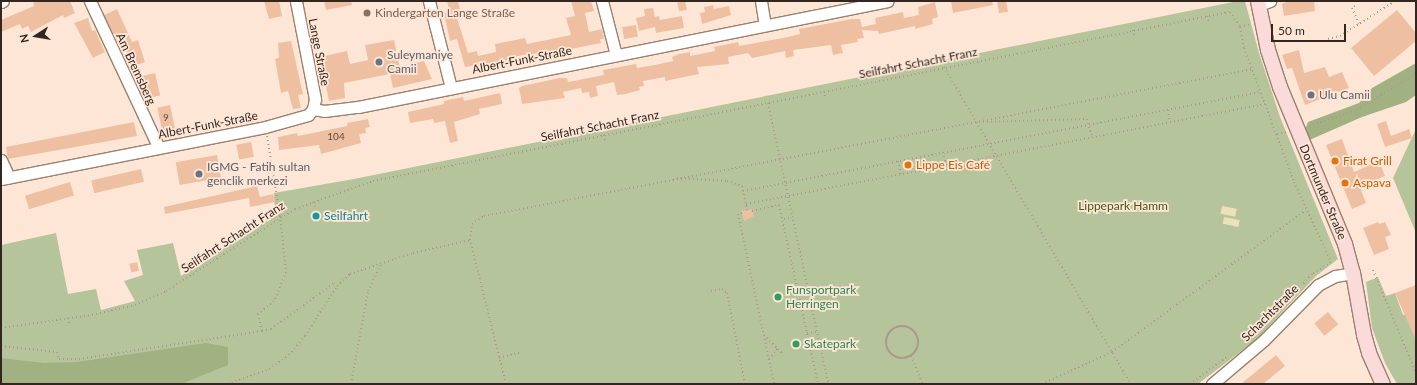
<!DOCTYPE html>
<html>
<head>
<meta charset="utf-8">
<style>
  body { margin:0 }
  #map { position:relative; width:1417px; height:385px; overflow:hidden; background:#fee6d6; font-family:Lato,sans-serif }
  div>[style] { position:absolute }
  .green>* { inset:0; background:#b5c49a }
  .forest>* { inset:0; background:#a2b182 }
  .sand>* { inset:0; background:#ebe1bc; transform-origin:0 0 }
  .building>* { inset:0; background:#eec0a1; transform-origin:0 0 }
  .path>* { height:2px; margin-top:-1px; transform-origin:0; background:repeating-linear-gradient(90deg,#ac998d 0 1px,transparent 0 4px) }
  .path>.ring { margin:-1px; padding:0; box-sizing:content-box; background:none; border:2px solid #ac998d; border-radius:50% }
  .roads { filter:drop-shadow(1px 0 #9b806e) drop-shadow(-1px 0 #9b806e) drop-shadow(0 1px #9b806e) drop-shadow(0 -1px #9b806e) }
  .minor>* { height:11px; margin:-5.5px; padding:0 5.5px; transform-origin:5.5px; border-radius:5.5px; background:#fff }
  .major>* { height:14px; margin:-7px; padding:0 7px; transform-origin:7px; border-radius:7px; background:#fbdbda }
  .dots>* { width:11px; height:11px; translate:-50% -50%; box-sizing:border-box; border:2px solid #fee6d6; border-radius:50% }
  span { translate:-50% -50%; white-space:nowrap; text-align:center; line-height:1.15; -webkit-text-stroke:3.5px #fee6d6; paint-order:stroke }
  .number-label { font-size:10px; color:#614d40 }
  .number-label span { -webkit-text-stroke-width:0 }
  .education-label { font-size:12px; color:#785e54 }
  .left { translate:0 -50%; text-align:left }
  .street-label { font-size:12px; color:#322720 }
  .worship-label { font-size:12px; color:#5b616d }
  .food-label { font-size:12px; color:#c56008 }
  .park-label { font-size:12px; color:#475911 }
  .culture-label { font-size:12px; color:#0d838f }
  .leisure-label { font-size:12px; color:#27864d }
  .frame { position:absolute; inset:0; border:2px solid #322720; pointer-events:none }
  .north { position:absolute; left:16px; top:16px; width:40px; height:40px; -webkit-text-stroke:3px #fee6d6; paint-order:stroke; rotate:258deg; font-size:11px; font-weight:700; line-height:16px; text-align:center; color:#322720 }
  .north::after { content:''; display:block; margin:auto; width:14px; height:18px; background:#322720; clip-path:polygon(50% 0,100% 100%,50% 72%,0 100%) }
  .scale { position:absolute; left:1271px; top:24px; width:75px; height:18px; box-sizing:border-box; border:2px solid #322720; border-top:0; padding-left:5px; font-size:12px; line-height:14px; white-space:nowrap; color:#322720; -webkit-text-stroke:3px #fee6d6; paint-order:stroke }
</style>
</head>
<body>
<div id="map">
  <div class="green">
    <i style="clip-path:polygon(1238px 1px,1245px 1px,1259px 53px,1280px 117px,1338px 259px,1316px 276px,1257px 339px,1198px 384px,1px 384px,1px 245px,56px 233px,68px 294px,96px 289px,101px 310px,135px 301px,124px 281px,143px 275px,137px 250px,173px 243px,181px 276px,275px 215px,274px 193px,354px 179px)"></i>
    <i style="clip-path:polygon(1416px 129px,1416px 233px,1393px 178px)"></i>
    <i style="clip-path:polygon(1378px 277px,1386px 296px,1395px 293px,1403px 315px,1406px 314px,1416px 329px,1416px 384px,1397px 384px,1385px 363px,1372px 328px,1366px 282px)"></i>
  </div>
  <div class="forest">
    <i style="clip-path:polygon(1416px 63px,1416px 95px,1406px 102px,1362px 117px,1305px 142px,1303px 135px,1308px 122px,1359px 103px,1372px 88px)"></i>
    <i style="clip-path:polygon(206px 343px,228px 347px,228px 365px,181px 384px,1px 384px,1px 358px,44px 363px,77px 362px)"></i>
  </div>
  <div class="sand">
    <i style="left:1222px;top:206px;width:15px;height:8px;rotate:11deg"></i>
    <i style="left:1224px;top:217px;width:16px;height:7px;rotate:11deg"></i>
  </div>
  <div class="building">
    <i style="clip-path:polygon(33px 1px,70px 1px,75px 13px,64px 18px,63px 15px,31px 32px,28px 26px,22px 29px,20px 24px,1px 32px,1px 20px,34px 6px)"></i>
    <i style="clip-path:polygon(264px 1px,279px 1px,282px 16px,269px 19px)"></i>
    <i style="clip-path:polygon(324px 1px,351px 1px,352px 5px,326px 10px)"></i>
    <i style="clip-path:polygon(447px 1px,458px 1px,461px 14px,456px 15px,468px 53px,477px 51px,478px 56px,496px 52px,495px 44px,525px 38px,527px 44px,571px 35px,566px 18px,575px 16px,571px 1px,591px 1px,594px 11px,585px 13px,589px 32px,602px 29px,604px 39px,600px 39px,601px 43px,531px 57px,528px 54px,509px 58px,509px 60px,465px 67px,457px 39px,450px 41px,444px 13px,450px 12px)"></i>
    <i style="left:685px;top:1px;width:9px;height:8px;rotate:77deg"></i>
    <i style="clip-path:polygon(951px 1px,992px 1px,993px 5px,953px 13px)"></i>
    <i style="clip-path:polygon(997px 1px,1006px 1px,1008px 12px,999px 13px)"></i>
    <i style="clip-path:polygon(1289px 1px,1314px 1px,1315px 11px,1284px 16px,1282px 4px)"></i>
    <i style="clip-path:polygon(935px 2px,938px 17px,932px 19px,933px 24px,915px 29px,915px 26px,879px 34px,878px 31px,862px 30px,864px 38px,857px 39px,858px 42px,841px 45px,843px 53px,833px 55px,831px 45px,793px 50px,794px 56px,786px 58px,785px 51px,752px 58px,748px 53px,728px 57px,729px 64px,697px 67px,699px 74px,665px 81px,665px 77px,643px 81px,644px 86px,639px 87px,640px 90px,625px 94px,617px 95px,614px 82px,596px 86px,598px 96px,590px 98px,589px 92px,582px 93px,581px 88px,563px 92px,565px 98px,522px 104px,519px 88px,522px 86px,560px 78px,567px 78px,568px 82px,604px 75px,603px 70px,636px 64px,637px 68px,655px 65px,673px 61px,672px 57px,679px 54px,690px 52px,690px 56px,715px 51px,714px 47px,738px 42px,739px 46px,783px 38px,800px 34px,799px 29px,852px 19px,860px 19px,862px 27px,876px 24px,875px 18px,903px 12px,904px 18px,919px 15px,918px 7px)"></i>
    <i style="clip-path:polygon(713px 5px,714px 9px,729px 6px,731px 15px,702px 24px,700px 13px,705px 12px,704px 7px)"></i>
    <i style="clip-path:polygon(653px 8px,655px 17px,659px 16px,660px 20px,682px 16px,684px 28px,656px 33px,655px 27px,639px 31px,636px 18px,645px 16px,644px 9px)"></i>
    <i style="clip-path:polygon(117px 9px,132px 42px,138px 40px,145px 62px,132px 67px,121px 33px,114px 36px,104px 15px)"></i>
    <i style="clip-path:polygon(1397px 10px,1416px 33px,1416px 41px,1374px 76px,1351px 48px)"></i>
    <i style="clip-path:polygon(88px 18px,92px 31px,95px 30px,105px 52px,93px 58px,74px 23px)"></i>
    <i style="left:636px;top:25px;width:12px;height:14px;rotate:81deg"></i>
    <i style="clip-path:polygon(394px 40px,401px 73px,416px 69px,415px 63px,424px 61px,432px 79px,393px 88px,390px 74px,344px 83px,345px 98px,329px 101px,320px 57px,347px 51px,350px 64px,368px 60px,365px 45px)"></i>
    <i style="clip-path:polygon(291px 41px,303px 94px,298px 95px,301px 108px,293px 109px,288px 91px,281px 93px,275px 59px,279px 58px,278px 43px)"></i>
    <i style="clip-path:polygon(1299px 50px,1304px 73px,1325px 67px,1329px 77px,1342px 72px,1349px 88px,1305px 105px,1292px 68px,1287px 69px,1282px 55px)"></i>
    <i style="left:155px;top:73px;width:23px;height:13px;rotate:77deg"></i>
    <i style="clip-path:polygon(500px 93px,502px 104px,479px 109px,480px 114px,454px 122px,458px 141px,450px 143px,445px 121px,434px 123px,433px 119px,410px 123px,408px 112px,444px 104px,444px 101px,463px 97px,464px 101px)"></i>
    <i style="left:170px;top:105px;width:24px;height:13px;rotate:78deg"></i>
    <i style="clip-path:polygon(368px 119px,370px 127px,365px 128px,366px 133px,359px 134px,361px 143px,321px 154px,319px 145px,279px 150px,278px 137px,297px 133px,298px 136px,347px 126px,347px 123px)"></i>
    <i style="clip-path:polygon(1386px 121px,1391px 136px,1409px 129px,1412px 138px,1385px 147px,1377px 124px)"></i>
    <i style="clip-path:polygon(134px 122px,137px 136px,8px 159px,6px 147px)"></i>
    <i style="clip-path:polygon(1342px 139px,1354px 172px,1379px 161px,1385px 176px,1360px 187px,1366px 203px,1352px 209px,1326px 145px)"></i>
    <i style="left:251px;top:142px;width:15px;height:15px;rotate:79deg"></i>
    <i style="left:217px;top:155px;width:23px;height:42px;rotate:80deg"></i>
    <i style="left:141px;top:169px;width:13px;height:51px;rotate:77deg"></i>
    <i style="left:70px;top:182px;width:14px;height:47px;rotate:73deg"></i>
    <i style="clip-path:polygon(257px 186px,260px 197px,273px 194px,275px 202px,250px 207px,249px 198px,165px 214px,164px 207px)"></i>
    <i style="clip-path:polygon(752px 209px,754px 216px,744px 221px,741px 211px)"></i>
    <i style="clip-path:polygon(1378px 222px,1379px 224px,1385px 222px,1391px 235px,1385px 237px,1389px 249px,1374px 255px,1363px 228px)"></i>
    <i style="left:137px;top:262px;width:9px;height:8px;rotate:77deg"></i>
    <i style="clip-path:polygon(1416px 285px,1416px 337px,1415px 338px,1395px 293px)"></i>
    <i style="left:1328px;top:312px;width:16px;height:18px;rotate:50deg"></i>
    <i style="clip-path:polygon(1276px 355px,1285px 366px,1263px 384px,1241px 384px)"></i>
  </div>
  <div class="path">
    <i style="left:1355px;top:6px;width:4px;rotate:146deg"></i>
    <i style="left:1352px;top:8px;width:17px;rotate:66deg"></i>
    <i style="left:1207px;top:16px;width:6px;rotate:72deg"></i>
    <i style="left:1240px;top:27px;width:11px;rotate:-15deg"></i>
    <i style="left:1133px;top:30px;width:7px;rotate:74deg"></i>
    <i style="left:1328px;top:39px;width:12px;rotate:-14deg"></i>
    <i style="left:1340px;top:36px;width:65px;rotate:-32.5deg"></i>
    <i style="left:944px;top:67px;width:368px;rotate:59.5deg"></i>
    <i style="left:824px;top:91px;width:7px;rotate:82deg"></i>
    <i style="left:768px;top:103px;width:287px;rotate:77.9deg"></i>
    <i style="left:1168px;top:110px;width:12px;rotate:81deg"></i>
    <i style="left:979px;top:122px;width:108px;rotate:-1.6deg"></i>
    <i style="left:1087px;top:119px;width:19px;rotate:74deg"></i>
    <i style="left:1309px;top:126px;width:51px;rotate:-18.4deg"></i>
    <i style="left:1357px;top:110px;width:70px;rotate:-32.1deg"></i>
    <i style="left:1277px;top:134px;width:9px;rotate:-13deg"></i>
    <i style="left:604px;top:135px;width:7px;rotate:82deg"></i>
    <i style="left:267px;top:136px;width:81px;rotate:80.8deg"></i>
    <i style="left:280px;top:216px;width:56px;rotate:83.9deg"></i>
    <i style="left:286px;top:272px;width:31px;rotate:112deg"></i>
    <i style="left:274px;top:301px;width:21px;rotate:141deg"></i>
    <i style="left:258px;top:314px;width:17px;rotate:77deg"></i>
    <i style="left:262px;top:331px;width:9px;rotate:-13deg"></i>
    <i style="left:271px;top:329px;width:78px;rotate:-36.1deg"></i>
    <i style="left:334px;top:283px;width:4px;rotate:45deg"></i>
    <i style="left:943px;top:152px;width:13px;rotate:77deg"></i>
    <i style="left:898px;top:161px;width:13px;rotate:77deg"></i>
    <i style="left:677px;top:178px;width:50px;rotate:3.4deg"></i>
    <i style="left:727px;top:181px;width:16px;rotate:18deg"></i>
    <i style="left:742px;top:186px;width:25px;rotate:78deg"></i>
    <i style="left:743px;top:191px;width:527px;rotate:-10.82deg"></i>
    <i style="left:313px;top:202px;width:5px;rotate:68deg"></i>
    <i style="left:746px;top:204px;width:529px;rotate:-10.91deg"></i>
    <i style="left:752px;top:211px;width:28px;rotate:-13deg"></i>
    <i style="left:779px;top:205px;width:183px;rotate:77.7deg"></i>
    <i style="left:742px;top:213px;width:4px;rotate:166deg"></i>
    <i style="left:738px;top:214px;width:174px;rotate:78deg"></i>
    <i style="left:784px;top:219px;width:8px;rotate:-14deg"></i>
    <i style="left:1373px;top:270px;width:112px;rotate:67.3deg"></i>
    <i style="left:711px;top:291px;width:11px;rotate:-10deg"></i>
    <i style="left:722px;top:289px;width:6px;rotate:39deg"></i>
    <i style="left:727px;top:293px;width:93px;rotate:78.8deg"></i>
    <i style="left:68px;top:318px;width:7px;rotate:82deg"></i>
    <i class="ring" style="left:886px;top:326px;width:30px;height:30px"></i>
    <i style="left:1px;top:328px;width:92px;rotate:-8.1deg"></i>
    <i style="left:92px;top:315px;width:44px;rotate:-13.1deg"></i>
    <i style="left:135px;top:305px;width:34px;rotate:-24deg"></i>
    <i style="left:166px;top:291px;width:153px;rotate:-32.4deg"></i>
    <i style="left:295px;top:209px;width:83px;rotate:-19.7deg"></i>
    <i style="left:373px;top:181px;width:874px;rotate:-11.16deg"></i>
    <i style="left:1230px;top:12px;width:18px;rotate:56deg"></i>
    <i style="left:1240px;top:27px;width:21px;rotate:79deg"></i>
    <i style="left:1244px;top:48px;width:143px;rotate:69.5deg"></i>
    <i style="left:1294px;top:182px;width:88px;rotate:65.2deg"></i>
    <i style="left:1331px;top:262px;width:22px;rotate:148deg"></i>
    <i style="left:1312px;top:274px;width:13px;rotate:132deg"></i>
    <i style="left:807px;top:333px;width:10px;rotate:-6deg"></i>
    <i style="left:764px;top:335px;width:28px;rotate:45deg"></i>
    <i style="left:1px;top:346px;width:56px;rotate:6.1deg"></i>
    <i style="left:57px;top:352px;width:7px;rotate:74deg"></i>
    <i style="left:59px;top:359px;width:20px"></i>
    <i style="left:79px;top:359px;width:185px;rotate:-8.7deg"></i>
    <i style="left:911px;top:356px;width:30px;rotate:67deg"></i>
    <i style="left:499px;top:358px;width:23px;rotate:-15deg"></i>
    <i style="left:769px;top:359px;width:14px;rotate:-51deg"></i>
    <i style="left:228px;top:384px;width:44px;rotate:-20.1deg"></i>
    <i style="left:269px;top:369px;width:24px;rotate:-35deg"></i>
    <i style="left:289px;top:355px;width:25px;rotate:-50deg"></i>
    <i style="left:305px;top:336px;width:59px;rotate:-57.4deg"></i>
    <i style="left:337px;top:286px;width:18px;rotate:-43deg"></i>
    <i style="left:350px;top:274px;width:66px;rotate:-18.4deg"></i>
    <i style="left:413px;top:253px;width:58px;rotate:-12.8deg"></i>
    <i style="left:351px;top:384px;width:95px;rotate:-79.6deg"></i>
    <i style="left:368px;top:291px;width:30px;rotate:-64deg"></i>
    <i style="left:506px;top:384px;width:148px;rotate:-104deg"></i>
    <i style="left:470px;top:240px;width:16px;rotate:-83deg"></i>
    <i style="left:472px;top:224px;width:14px;rotate:-34deg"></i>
    <i style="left:484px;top:216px;width:783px;rotate:-10.82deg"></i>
    <i style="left:1042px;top:384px;width:77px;rotate:-24.6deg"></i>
    <i style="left:1112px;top:352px;width:240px;rotate:-36.2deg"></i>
    <i style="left:1190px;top:384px;width:47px;rotate:-36.4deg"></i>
  </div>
  <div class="roads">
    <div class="minor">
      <i style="left:90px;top:1px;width:162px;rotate:64.9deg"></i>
      <i style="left:429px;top:1px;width:90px;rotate:75.8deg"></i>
      <i style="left:602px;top:1px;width:56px;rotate:75.5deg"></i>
      <i style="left:761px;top:1px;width:24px;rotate:81deg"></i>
      <i style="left:1px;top:2px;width:2px;rotate:-27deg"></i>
      <i style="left:1259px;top:5px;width:12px;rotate:-20deg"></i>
      <i style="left:313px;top:109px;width:11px;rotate:10deg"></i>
      <i style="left:324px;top:111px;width:34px;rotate:-7deg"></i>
      <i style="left:358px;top:107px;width:540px;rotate:-11.31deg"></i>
      <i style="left:1px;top:160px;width:19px;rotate:65deg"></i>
      <i style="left:1px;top:179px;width:269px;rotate:-11.1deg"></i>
      <i style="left:265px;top:127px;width:45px;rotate:-15.6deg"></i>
      <i style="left:308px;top:115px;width:8px;rotate:-50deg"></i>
      <i style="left:313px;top:109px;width:10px;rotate:-79deg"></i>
      <i style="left:315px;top:99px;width:100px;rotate:-101deg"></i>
      <i style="left:1212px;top:384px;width:68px;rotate:-40.2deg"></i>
      <i style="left:1264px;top:340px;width:77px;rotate:-45.5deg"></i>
      <i style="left:1318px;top:285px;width:19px;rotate:-28deg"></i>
      <i style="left:1335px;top:276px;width:18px;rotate:-9deg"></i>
    </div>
    <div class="major">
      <i style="left:1258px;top:1px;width:50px;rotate:78.5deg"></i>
      <i style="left:1268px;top:50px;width:39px;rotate:72deg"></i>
      <i style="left:1280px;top:87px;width:170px;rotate:67.5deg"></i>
      <i style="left:1345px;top:244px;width:30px;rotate:75deg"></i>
      <i style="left:1353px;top:273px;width:63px;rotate:79.9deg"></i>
      <i style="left:1364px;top:335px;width:19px;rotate:74deg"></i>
      <i style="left:1369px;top:353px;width:34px;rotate:66deg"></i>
    </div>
  </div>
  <div class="dots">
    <i style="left:367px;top:13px;background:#8d6e63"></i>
    <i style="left:379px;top:62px;background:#6b7280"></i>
    <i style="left:1311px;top:95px;background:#6b7280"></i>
    <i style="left:1335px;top:161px;background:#e8710a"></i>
    <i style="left:908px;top:165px;background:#e8710a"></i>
    <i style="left:199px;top:174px;background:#6b7280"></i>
    <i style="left:1345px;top:183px;background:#e8710a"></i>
    <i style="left:316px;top:216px;background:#0f9aa8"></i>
    <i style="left:778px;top:297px;background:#2e9e5b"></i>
    <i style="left:796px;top:344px;background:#2e9e5b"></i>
  </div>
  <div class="number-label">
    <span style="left:166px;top:118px">9</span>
    <span style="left:336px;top:137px">104</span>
  </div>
  <div class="education-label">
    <span class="left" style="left:375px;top:13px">Kindergarten Lange Straße</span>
  </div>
  <div class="street-label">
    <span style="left:319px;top:52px;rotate:79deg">Lange Straße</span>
    <span style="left:522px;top:60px;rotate:-11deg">Albert-Funk-Straße</span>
    <span style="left:918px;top:63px;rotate:-11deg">Seilfahrt Schacht Franz</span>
    <span style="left:136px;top:69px;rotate:65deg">Am Bremsberg</span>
    <span style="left:208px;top:125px;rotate:-11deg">Albert-Funk-Straße</span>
    <span style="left:600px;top:126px;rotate:-11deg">Seilfahrt Schacht Franz</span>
    <span style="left:1323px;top:192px;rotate:67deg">Dortmunder Straße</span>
    <span style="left:233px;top:237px;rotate:-33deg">Seilfahrt Schacht Franz</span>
    <span style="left:1270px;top:313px;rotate:-45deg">Schachtstraße</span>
  </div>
  <div class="worship-label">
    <span class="left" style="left:387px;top:62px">Suleymaniye<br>Camii</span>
    <span class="left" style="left:1319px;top:95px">Ulu Camii</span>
    <span class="left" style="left:207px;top:174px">IGMG - Fatih sultan<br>genclik merkezi</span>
  </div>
  <div class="food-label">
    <span class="left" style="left:1343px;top:161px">Firat Grill</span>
    <span class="left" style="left:916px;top:165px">Lippe Eis Café</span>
    <span class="left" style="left:1353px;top:183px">Aspava</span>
  </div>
  <div class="park-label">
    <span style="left:1123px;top:206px">Lippepark Hamm</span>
  </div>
  <div class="culture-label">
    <span class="left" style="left:324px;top:216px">Seilfahrt</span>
  </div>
  <div class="leisure-label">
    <span class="left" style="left:786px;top:297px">Funsportpark<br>Herringen</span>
    <span class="left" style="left:804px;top:344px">Skatepark</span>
  </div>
  <div class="frame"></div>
  <div class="north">N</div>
  <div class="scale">50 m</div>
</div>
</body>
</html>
